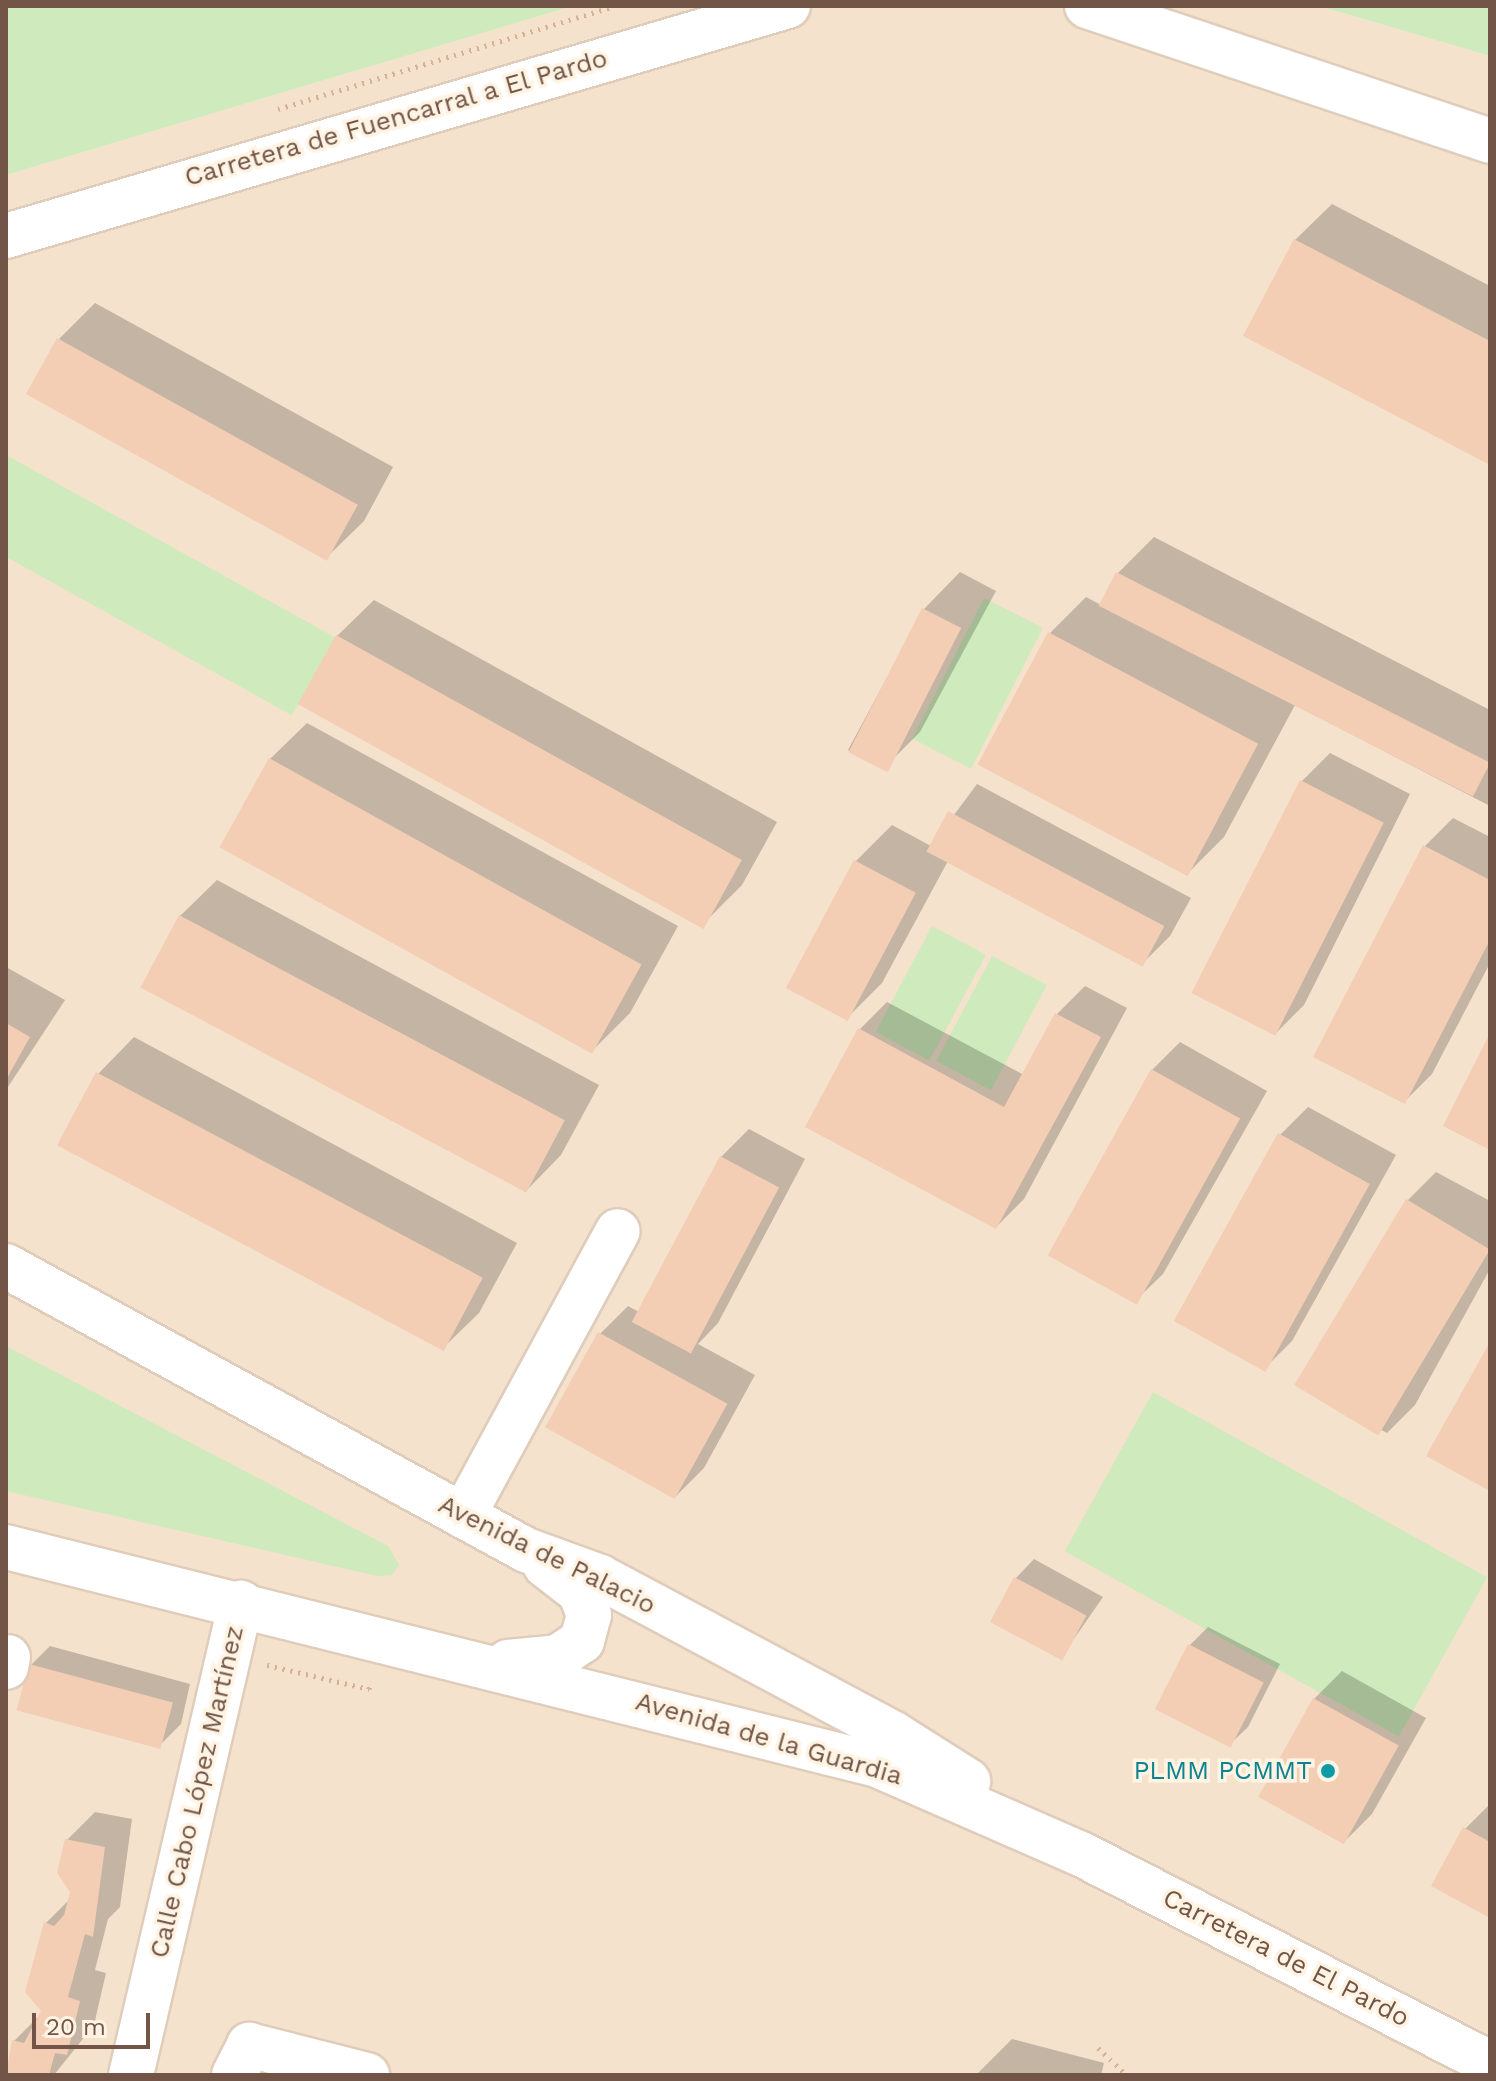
<!DOCTYPE html>
<html>
<head>
<meta charset="utf-8">
<style>
  body { margin:0 }
  #map { position:relative; width:1496px; height:2081px; overflow:hidden; background:#fdf0dd; font-family:"Work Sans",sans-serif }
  div>[style] { position:absolute }
  .residential>* { inset:0; background:#f4e2cc }
  .green>* { inset:0; background:#cfeabc; transform-origin:0 0 }
  .shadow>* { inset:0; background:#0003 }
  .building>* { inset:0; background:#f3cdb4; transform-origin:0 0 }
  .path>* { height:5px; margin-top:-2.5px; transform-origin:0; background:repeating-linear-gradient(90deg,#d7b098 0 2px,transparent 0 8px) }
  .roads { filter:drop-shadow(2px 0 #e0ccba) drop-shadow(-2px 0 #e0ccba) drop-shadow(0 2px #e0ccba) drop-shadow(0 -2px #e0ccba) }
  .minor>* { height:44px; margin:-22px; padding:0 22px; transform-origin:22px; border-radius:22px; background:#fff }
  .dots>* { width:22px; height:22px; translate:-50% -50%; box-sizing:border-box; border:4px solid #fff4e4; border-radius:50% }
  span { translate:-50% -50%; white-space:nowrap; text-align:center; line-height:1.15; -webkit-text-stroke:7px #fff4e4; paint-order:stroke }
  .street-label { font-size:26px; color:#725546 }
  .culture-label { font-size:26px; color:#0d838f }
  .right { translate:-100% -50%; text-align:right }
  .frame { position:absolute; inset:0; border:8px solid #725546; pointer-events:none }
  .scale { position:absolute; left:32px; top:2013px; width:118px; height:36px; box-sizing:border-box; border:4px solid #725546; border-top:0; padding-left:10px; font-size:24px; line-height:28px; white-space:nowrap; color:#725546; -webkit-text-stroke:6px #fff4e4; paint-order:stroke }
</style>
</head>
<body>
<div id="map">
  <div class="residential">
    <i style="clip-path:polygon(573px 6px,1319px 6px,1490px 56px,1490px 2075px,6px 2075px,6px 175px)"></i>
  </div>
  <div class="green">
    <i style="clip-path:polygon(6px 6px,573px 6px,6px 175px)"></i>
    <i style="clip-path:polygon(1319px 6px,1490px 6px,1490px 56px)"></i>
    <i style="left:6px;top:455px;width:376px;height:89px;rotate:29deg"></i>
    <i style="left:984px;top:598px;width:66px;height:158px;rotate:27deg"></i>
    <i style="left:932px;top:926px;width:61px;height:120px;rotate:28deg"></i>
    <i style="left:992px;top:956px;width:62px;height:119px;rotate:28deg"></i>
    <i style="clip-path:polygon(6px 1346px,388px 1546px,399px 1565px,392px 1575px,377px 1576px,6px 1491px)"></i>
    <i style="left:1153px;top:1392px;width:382px;height:182px;rotate:29deg"></i>
  </div>
  <div class="shadow">
    <i style="clip-path:polygon(1332px 204px,1490px 286px,1490px 462px,1295px 240px)"></i>
    <i style="clip-path:polygon(95px 303px,393px 467px,364px 521px,327px 557px,59px 339px)"></i>
    <i style="clip-path:polygon(1154px 537px,1490px 710px,1490px 806px,1295px 705px,1224px 837px,1187px 874px,1050px 633px,1086px 597px,1101px 605px,1118px 573px)"></i>
    <i style="clip-path:polygon(960px 572px,996px 591px,920px 732px,884px 768px,848px 750px,924px 609px)"></i>
    <i style="clip-path:polygon(374px 600px,777px 822px,742px 885px,706px 921px,337px 636px)"></i>
    <i style="clip-path:polygon(307px 723px,678px 926px,630px 1013px,594px 1049px,270px 759px)"></i>
    <i style="clip-path:polygon(1330px 753px,1410px 794px,1304px 1005px,1276px 1033px,1302px 781px)"></i>
    <i style="clip-path:polygon(977px 784px,1191px 898px,1170px 936px,1142px 964px,948px 861px,882px 983px,846px 1019px,787px 987px,856px 861px,892px 825px,931px 846px)"></i>
    <i style="clip-path:polygon(1453px 818px,1490px 837px,1490px 963px,1432px 1074px,1404px 1102px,1425px 846px)"></i>
    <i style="clip-path:polygon(217px 880px,599px 1085px,561px 1155px,525px 1192px,180px 916px)"></i>
    <i style="clip-path:polygon(6px 967px,65px 1000px,6px 1090px)"></i>
    <i style="clip-path:polygon(1085px 986px,1127px 1008px,1024px 1199px,996px 1227px,859px 1030px,887px 1002px,1024px 1075px,1057px 1014px)"></i>
    <i style="clip-path:polygon(134px 1037px,517px 1243px,479px 1313px,442px 1349px,98px 1074px)"></i>
    <i style="clip-path:polygon(1180px 1042px,1267px 1091px,1163px 1274px,1135px 1301px,1152px 1070px)"></i>
    <i style="clip-path:polygon(1308px 1107px,1396px 1155px,1292px 1341px,1264px 1369px,1280px 1135px)"></i>
    <i style="clip-path:polygon(749px 1129px,805px 1159px,718px 1323px,698px 1344px,755px 1375px,704px 1468px,676px 1496px,600px 1334px,628px 1306px,639px 1312px,721px 1157px)"></i>
    <i style="clip-path:polygon(1436px 1172px,1490px 1201px,1490px 1269px,1415px 1405px,1387px 1433px,1304px 1388px,1408px 1200px)"></i>
    <i style="clip-path:polygon(1034px 1559px,1103px 1597px,1060px 1659px,1016px 1578px)"></i>
    <i style="clip-path:polygon(1208px 1627px,1280px 1664px,1248px 1727px,1229px 1745px,1190px 1645px)"></i>
    <i style="clip-path:polygon(50px 1646px,190px 1684px,181px 1724px,162px 1743px,31px 1665px)"></i>
    <i style="clip-path:polygon(1342px 1671px,1426px 1718px,1372px 1814px,1344px 1842px,1314px 1699px)"></i>
    <i style="clip-path:polygon(1490px 1804px,1490px 1916px,1465px 1829px)"></i>
    <i style="clip-path:polygon(95px 1812px,132px 1819px,120px 1907px,108px 1919px,95px 1970px,106px 1973px,94px 2025px,54px 2075px,8px 2075px,14px 2041px,44px 2011px,46px 1923px,71px 1898px,67px 1840px)"></i>
    <i style="clip-path:polygon(1012px 2039px,1104px 2063px,1101px 2075px,976px 2075px)"></i>
  </div>
  <div class="building">
    <i style="clip-path:polygon(1294px 239px,1490px 341px,1490px 465px,1243px 336px)"></i>
    <i style="left:57px;top:338px;width:344px;height:64px;rotate:29deg"></i>
    <i style="left:1116px;top:572px;width:420px;height:38px;rotate:27deg"></i>
    <i style="left:922px;top:608px;width:44px;height:162px;rotate:27deg"></i>
    <i style="left:1048px;top:632px;width:238px;height:150px;rotate:28deg"></i>
    <i style="left:336px;top:635px;width:464px;height:79px;rotate:29deg"></i>
    <i style="left:269px;top:758px;width:426px;height:102px;rotate:29deg"></i>
    <i style="left:1300px;top:780px;width:94px;height:239px;rotate:27deg"></i>
    <i style="left:948px;top:811px;width:245px;height:46px;rotate:28deg"></i>
    <i style="clip-path:polygon(1423px 845px,1490px 880px,1490px 940px,1405px 1104px,1313px 1057px)"></i>
    <i style="left:854px;top:860px;width:70px;height:145px;rotate:28deg"></i>
    <i style="left:179px;top:915px;width:437px;height:82px;rotate:28deg"></i>
    <i style="clip-path:polygon(1055px 1013px,1101px 1037px,996px 1229px,805px 1127px,858px 1028px,1004px 1107px)"></i>
    <i style="clip-path:polygon(6px 1023px,30px 1037px,6px 1080px)"></i>
    <i style="clip-path:polygon(1490px 1033px,1490px 1150px,1443px 1126px)"></i>
    <i style="left:1151px;top:1069px;width:102px;height:213px;rotate:29deg"></i>
    <i style="left:96px;top:1072px;width:438px;height:83px;rotate:28deg"></i>
    <i style="left:1278px;top:1133px;width:105px;height:215px;rotate:29deg"></i>
    <i style="left:720px;top:1156px;width:67px;height:188px;rotate:28deg"></i>
    <i style="left:1406px;top:1199px;width:98px;height:217px;rotate:31deg"></i>
    <i style="left:598px;top:1332px;width:148px;height:109px;rotate:29deg"></i>
    <i style="clip-path:polygon(1490px 1342px,1490px 1491px,1426px 1456px)"></i>
    <i style="left:1014px;top:1577px;width:82px;height:51px;rotate:28deg"></i>
    <i style="left:1188px;top:1644px;width:85px;height:73px;rotate:27deg"></i>
    <i style="left:29px;top:1664px;width:149px;height:48px;rotate:15deg"></i>
    <i style="left:1313px;top:1698px;width:98px;height:113px;rotate:29deg"></i>
    <i style="clip-path:polygon(1463px 1827px,1490px 1842px,1490px 1918px,1431px 1886px)"></i>
    <i style="clip-path:polygon(65px 1839px,105px 1847px,93px 1937px,85px 1934px,68px 1997px,80px 2001px,67px 2055px,55px 2053px,49px 2075px,6px 2075px,12px 2040px,24px 2043px,41px 2011px,25px 1992px,44px 1922px,54px 1926px,64px 1915px,70px 1892px,57px 1873px)"></i>
  </div>
  <div class="path">
    <i style="left:278px;top:109px;width:351px;rotate:-17deg"></i>
    <i style="left:267px;top:1665px;width:105px;rotate:13.2deg"></i>
    <i style="left:369px;top:1689px;width:8px;rotate:-76deg"></i>
    <i style="left:1098px;top:2048px;width:40px;rotate:43deg"></i>
  </div>
  <div class="roads">
    <div class="minor">
      <i style="left:1087px;top:6px;width:425px;rotate:18.5deg"></i>
      <i style="left:6px;top:236px;width:815px;rotate:-16.39deg"></i>
      <i style="left:6px;top:1266px;width:592px;rotate:28.64deg"></i>
      <i style="left:526px;top:1550px;width:79px;rotate:20deg"></i>
      <i style="left:600px;top:1577px;width:333px;rotate:28.1deg"></i>
      <i style="left:894px;top:1734px;width:88px;rotate:32.4deg"></i>
      <i style="left:463px;top:1516px;width:324px;rotate:-61.5deg"></i>
      <i style="left:6px;top:1547px;width:898px;rotate:14.05deg"></i>
      <i style="left:877px;top:1765px;width:223px;rotate:23.6deg"></i>
      <i style="left:1081px;top:1854px;width:459px;rotate:27.1deg"></i>
      <i style="left:508px;top:1662px;width:50px;rotate:-5.7deg"></i>
      <i style="left:558px;top:1657px;width:29px;rotate:-34deg"></i>
      <i style="left:582px;top:1641px;width:27px;rotate:-75deg"></i>
      <i style="left:589px;top:1615px;width:25px;rotate:-111deg"></i>
      <i style="left:580px;top:1592px;width:44px;rotate:-142.4deg"></i>
      <i style="left:6px;top:1667px;width:10px;rotate:-79deg"></i>
      <i style="left:131px;top:2075px;width:485px;rotate:-76.9deg"></i>
      <i style="left:234px;top:2075px;width:34px;rotate:-63deg"></i>
      <i style="left:249px;top:2045px;width:122px;rotate:14.3deg"></i>
    </div>
  </div>
  <div class="dots">
    <i style="left:1328px;top:1771px;background:#0f9aa8"></i>
  </div>
  <div class="street-label">
    <span style="left:396px;top:118px;rotate:-16deg">Carretera de Fuencarral a El Pardo</span>
    <span style="left:547px;top:1555px;rotate:26deg">Avenida de Palacio</span>
    <span style="left:769px;top:1739px;rotate:16deg">Avenida de la Guardia</span>
    <span style="left:197px;top:1792px;rotate:-77deg">Calle Cabo López Martínez</span>
    <span style="left:1286px;top:1958px;rotate:27deg">Carretera de El Pardo</span>
  </div>
  <div class="culture-label">
    <span class="right" style="left:1312px;top:1771px">PLMM PCMMT</span>
  </div>
  <div class="frame"></div>
  <div class="scale">20 m</div>
</div>
</body>
</html>
